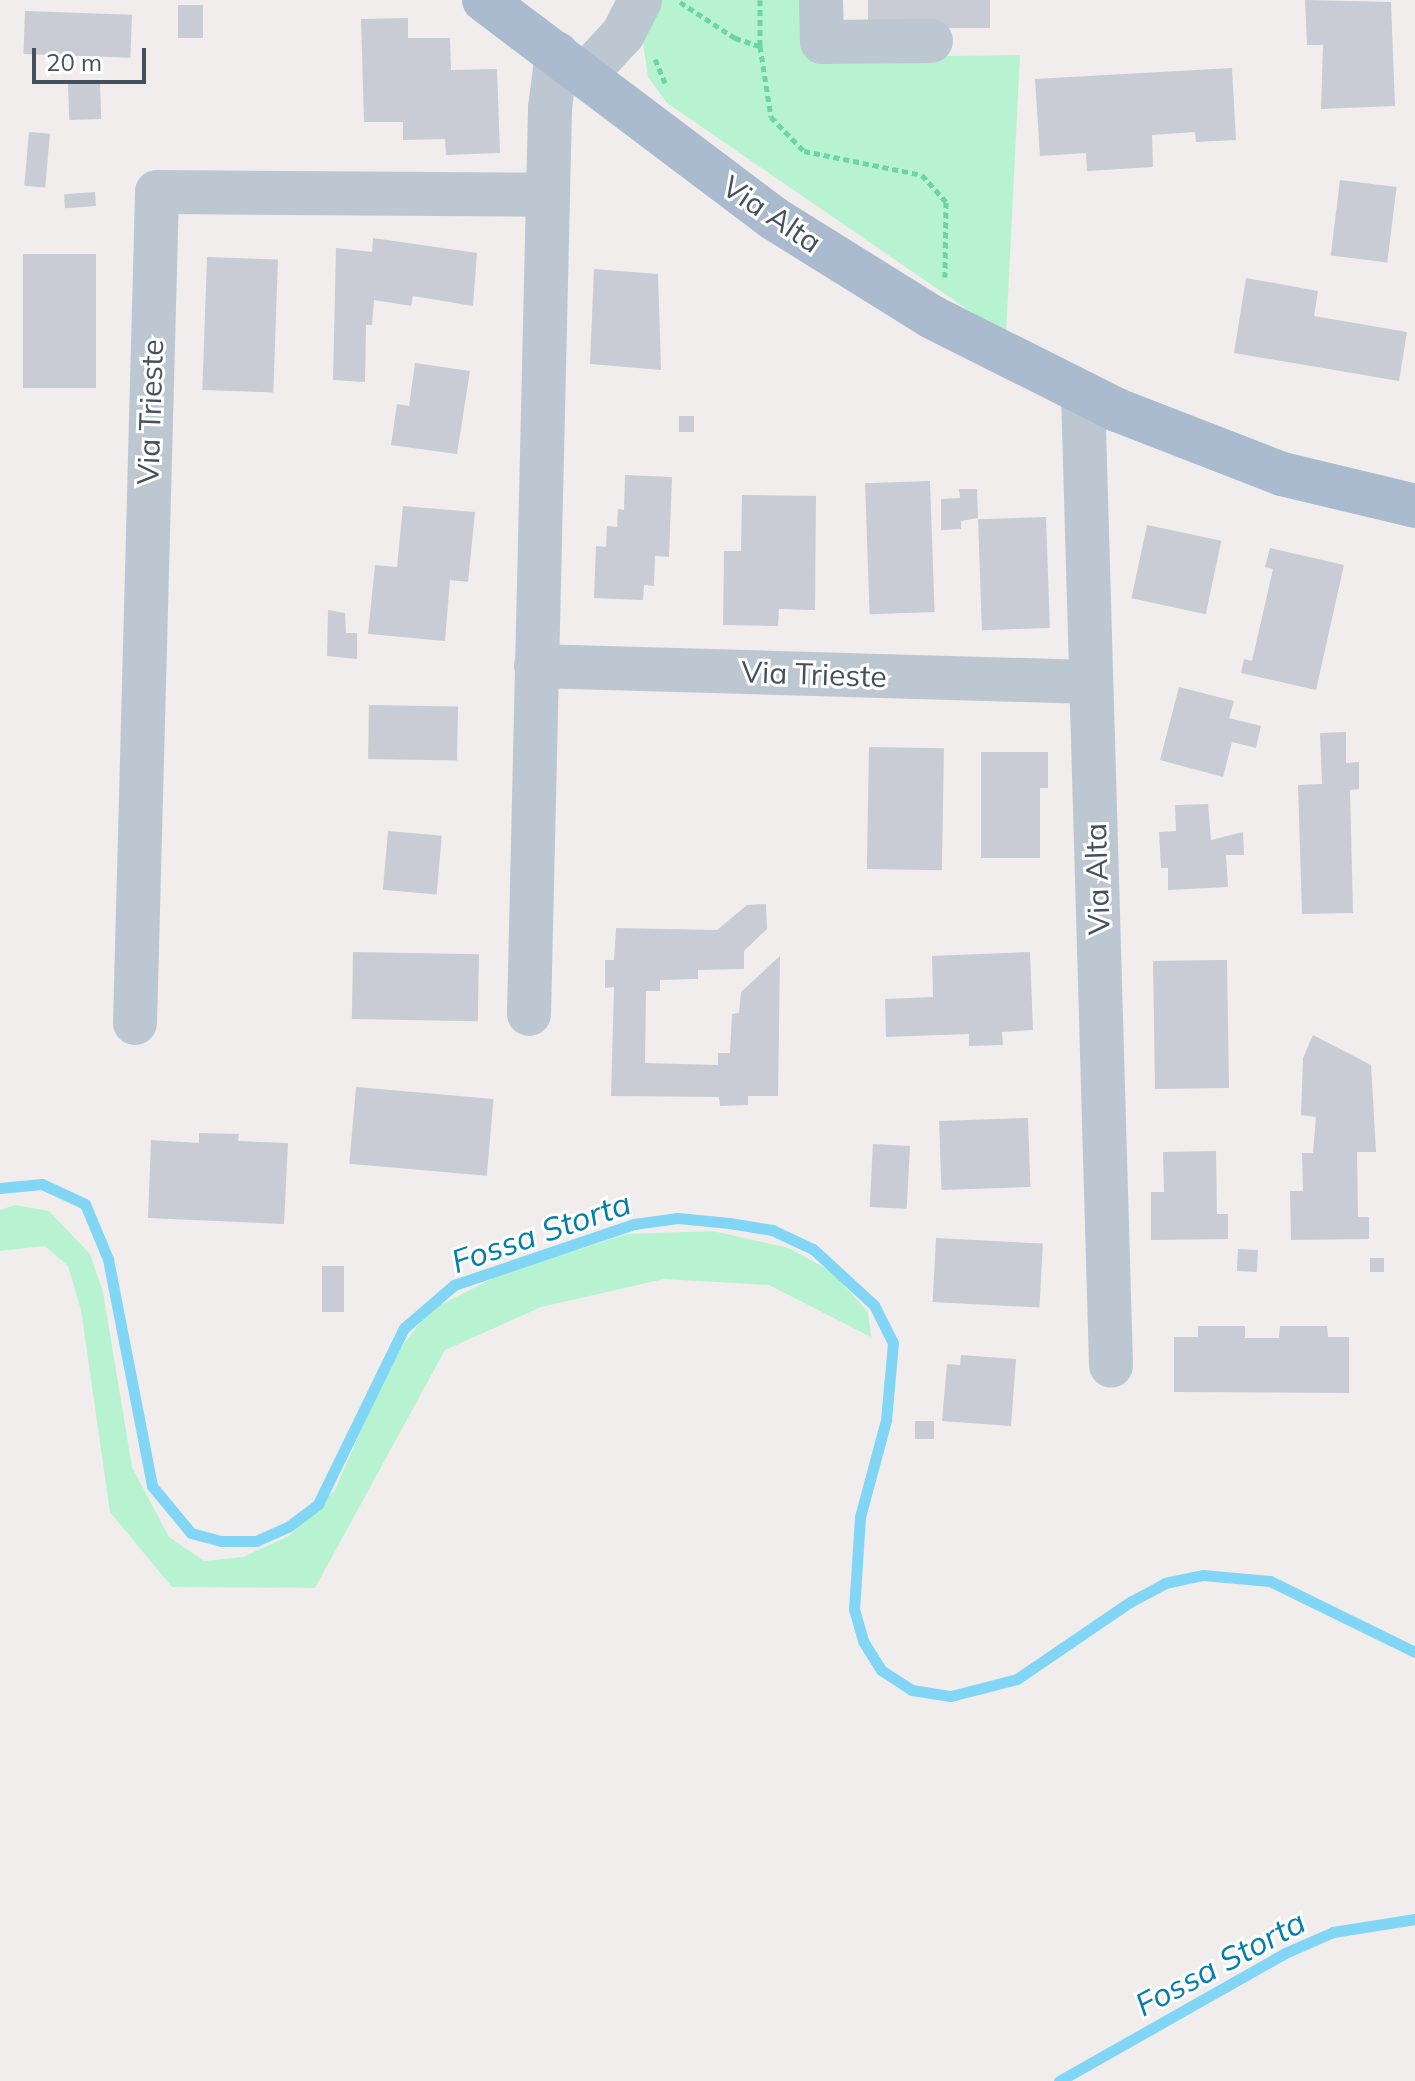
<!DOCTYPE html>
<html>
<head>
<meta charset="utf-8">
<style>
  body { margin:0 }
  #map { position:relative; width:1415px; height:2081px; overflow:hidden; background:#f1eded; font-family:Mulish,sans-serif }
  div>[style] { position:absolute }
  .green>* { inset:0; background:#b7f3d1 }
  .stream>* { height:11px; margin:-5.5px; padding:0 5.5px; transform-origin:5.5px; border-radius:5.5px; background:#80d6f4 }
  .building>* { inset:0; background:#c9ccd4; transform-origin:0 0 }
  .path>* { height:5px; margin-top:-2.5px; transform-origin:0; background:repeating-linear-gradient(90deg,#6cd4a6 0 6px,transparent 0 10px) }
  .minor>* { height:44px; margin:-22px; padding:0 22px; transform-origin:22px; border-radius:22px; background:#bcc7d1 }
  .major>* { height:44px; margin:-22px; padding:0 22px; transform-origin:22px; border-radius:22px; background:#aabbd0 }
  span { translate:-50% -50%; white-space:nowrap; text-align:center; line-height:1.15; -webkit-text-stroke:6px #fff; paint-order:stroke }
  .street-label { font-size:30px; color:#44505d }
  .water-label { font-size:32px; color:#017eac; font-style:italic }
  .scale { position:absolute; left:32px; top:48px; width:114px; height:36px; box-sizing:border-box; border:4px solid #44505d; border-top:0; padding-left:10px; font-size:24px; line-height:28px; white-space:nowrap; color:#44505d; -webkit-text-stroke:6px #fff; paint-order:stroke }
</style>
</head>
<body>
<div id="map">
  <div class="green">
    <i style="clip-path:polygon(661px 0,810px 0,812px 58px,1020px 55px,1006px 336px,667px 103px,648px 77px,643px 43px)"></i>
    <i style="clip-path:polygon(15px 1205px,49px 1211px,90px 1254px,103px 1292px,132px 1467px,169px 1537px,204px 1561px,243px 1557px,289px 1536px,335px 1490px,392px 1359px,429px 1311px,497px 1276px,627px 1234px,713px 1231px,789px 1248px,832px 1272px,868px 1312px,871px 1337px,769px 1285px,664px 1279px,541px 1307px,445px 1350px,315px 1588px,172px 1587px,110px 1512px,81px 1310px,68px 1266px,45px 1246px,0 1251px,0 1210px)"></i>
  </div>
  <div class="stream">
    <i style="left:0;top:1188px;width:42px;rotate:-5.4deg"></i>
    <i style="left:42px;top:1184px;width:47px;rotate:24.9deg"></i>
    <i style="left:85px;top:1204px;width:60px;rotate:67.3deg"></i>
    <i style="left:108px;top:1259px;width:231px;rotate:79deg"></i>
    <i style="left:152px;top:1486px;width:61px;rotate:50.3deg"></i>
    <i style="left:191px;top:1533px;width:31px;rotate:15deg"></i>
    <i style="left:221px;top:1541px;width:35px"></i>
    <i style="left:256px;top:1541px;width:35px;rotate:-24deg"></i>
    <i style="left:288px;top:1527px;width:38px;rotate:-37deg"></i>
    <i style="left:318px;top:1504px;width:196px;rotate:-64deg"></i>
    <i style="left:404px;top:1328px;width:66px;rotate:-40.7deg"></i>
    <i style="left:454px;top:1285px;width:190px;rotate:-18.7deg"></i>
    <i style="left:634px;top:1224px;width:44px;rotate:-7.8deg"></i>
    <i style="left:678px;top:1218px;width:51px;rotate:5.6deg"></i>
    <i style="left:729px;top:1223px;width:44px;rotate:9.2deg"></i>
    <i style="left:772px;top:1230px;width:45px;rotate:24.9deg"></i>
    <i style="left:813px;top:1249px;width:83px;rotate:42.6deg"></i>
    <i style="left:874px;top:1305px;width:42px;rotate:63.4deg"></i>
    <i style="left:893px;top:1343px;width:77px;rotate:95.2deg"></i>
    <i style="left:886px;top:1420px;width:100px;rotate:105deg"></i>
    <i style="left:860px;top:1517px;width:92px;rotate:93.7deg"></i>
    <i style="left:854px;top:1609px;width:33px;rotate:74deg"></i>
    <i style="left:863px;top:1641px;width:34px;rotate:58deg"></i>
    <i style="left:881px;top:1670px;width:37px;rotate:33deg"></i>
    <i style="left:912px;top:1690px;width:39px;rotate:9deg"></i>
    <i style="left:951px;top:1696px;width:68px;rotate:-14.4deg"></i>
    <i style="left:1017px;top:1679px;width:137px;rotate:-34.3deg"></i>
    <i style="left:1130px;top:1602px;width:40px;rotate:-28deg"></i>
    <i style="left:1165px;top:1583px;width:39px;rotate:-12deg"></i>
    <i style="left:1203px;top:1575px;width:67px;rotate:5.1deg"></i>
    <i style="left:1270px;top:1581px;width:161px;rotate:26.1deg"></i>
    <i style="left:1059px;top:2081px;width:260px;rotate:-29.5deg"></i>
    <i style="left:1285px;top:1953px;width:52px;rotate:-23.6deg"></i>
    <i style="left:1333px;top:1932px;width:83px;rotate:-9deg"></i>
  </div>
  <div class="building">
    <i style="left:868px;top:0;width:122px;height:28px"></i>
    <i style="clip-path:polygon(1305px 0,1391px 2px,1395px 106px,1321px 109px,1323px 45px,1307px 45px)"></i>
    <i style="left:178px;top:5px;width:25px;height:33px"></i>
    <i style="left:25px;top:11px;width:107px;height:43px;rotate:2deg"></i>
    <i style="clip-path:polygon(408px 18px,408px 38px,450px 38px,451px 70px,497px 69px,500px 153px,446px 155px,445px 139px,403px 140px,403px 122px,364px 122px,361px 19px)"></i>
    <i style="clip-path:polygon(1232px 68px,1236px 140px,1196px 142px,1195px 132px,1152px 135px,1153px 167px,1087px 171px,1086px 153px,1040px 156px,1035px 79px)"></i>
    <i style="left:100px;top:83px;width:36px;height:32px;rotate:88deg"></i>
    <i style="left:29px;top:132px;width:21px;height:54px;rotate:5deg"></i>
    <i style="left:1340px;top:180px;width:57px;height:76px;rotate:7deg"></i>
    <i style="left:95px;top:192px;width:14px;height:31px;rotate:86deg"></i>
    <i style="clip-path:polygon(373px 238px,477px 253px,473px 306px,413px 296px,411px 306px,374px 300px,372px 325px,366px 325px,365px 382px,333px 380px,336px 248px,372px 252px)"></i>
    <i style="left:96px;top:254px;width:134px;height:73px;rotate:90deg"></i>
    <i style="left:207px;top:257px;width:71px;height:133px;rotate:2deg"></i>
    <i style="clip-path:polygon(594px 269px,658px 274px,661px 370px,590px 364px)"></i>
    <i style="clip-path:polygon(1246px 278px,1318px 291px,1314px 316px,1407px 332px,1399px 381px,1234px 353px)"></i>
    <i style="clip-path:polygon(415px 363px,470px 371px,457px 454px,391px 445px,397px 404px,409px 406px)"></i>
    <i style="left:679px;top:416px;width:15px;height:16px"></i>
    <i style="clip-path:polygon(625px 475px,672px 477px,669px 557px,655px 556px,654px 586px,644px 585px,643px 600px,594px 598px,596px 546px,606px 547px,607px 526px,617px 527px,618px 509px,624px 510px)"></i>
    <i style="left:930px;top:481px;width:131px;height:65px;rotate:88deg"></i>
    <i style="clip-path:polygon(959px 489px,977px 489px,978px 518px,961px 521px,961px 529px,941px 530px,941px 499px,960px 498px)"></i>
    <i style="clip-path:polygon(742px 495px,816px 496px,815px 610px,779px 609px,778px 626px,723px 625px,724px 551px,741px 551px)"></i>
    <i style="clip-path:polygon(403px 506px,475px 512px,468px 582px,450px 580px,445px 641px,368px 634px,375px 565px,397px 567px)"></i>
    <i style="left:1046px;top:517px;width:111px;height:68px;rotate:88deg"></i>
    <i style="left:1147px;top:525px;width:76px;height:75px;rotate:12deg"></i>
    <i style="clip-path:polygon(1270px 548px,1344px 565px,1316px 690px,1241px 673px,1244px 659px,1252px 661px,1273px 569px,1265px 567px)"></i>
    <i style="clip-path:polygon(328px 610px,345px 613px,346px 633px,357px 633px,357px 659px,327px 656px)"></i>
    <i style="clip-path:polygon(1179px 687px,1234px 701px,1229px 718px,1261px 726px,1256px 748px,1232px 742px,1223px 777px,1160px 760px)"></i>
    <i style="left:369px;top:705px;width:89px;height:54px;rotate:1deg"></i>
    <i style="clip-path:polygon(1346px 732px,1346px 763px,1359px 762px,1359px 789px,1350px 790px,1353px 913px,1302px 914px,1298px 785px,1322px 784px,1320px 733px)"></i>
    <i style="left:869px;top:747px;width:75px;height:122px;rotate:1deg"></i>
    <i style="clip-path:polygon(981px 752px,1048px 752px,1048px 788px,1040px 788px,1040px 858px,981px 858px)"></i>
    <i style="clip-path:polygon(1208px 804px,1211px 840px,1243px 832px,1244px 855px,1226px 855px,1228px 887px,1168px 890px,1168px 868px,1161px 868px,1159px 832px,1176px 831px,1175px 805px)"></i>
    <i style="left:388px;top:831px;width:54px;height:59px;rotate:5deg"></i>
    <i style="clip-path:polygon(766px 904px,767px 929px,744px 951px,744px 969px,698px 970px,698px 979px,660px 980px,660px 991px,646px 991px,645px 1063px,718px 1065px,718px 1053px,730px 1053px,732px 1014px,739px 1013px,741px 992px,780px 956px,778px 1096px,748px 1096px,748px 1105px,720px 1106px,719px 1097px,611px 1096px,614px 987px,605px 988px,605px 960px,614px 960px,616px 928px,717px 930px,747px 905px)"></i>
    <i style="left:353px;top:952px;width:126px;height:67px;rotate:1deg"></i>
    <i style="clip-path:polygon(1030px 952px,1033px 1030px,1002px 1032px,1003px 1045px,969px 1046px,969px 1034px,886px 1037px,885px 999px,933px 997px,932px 956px)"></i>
    <i style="clip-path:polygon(1217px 960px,1227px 960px,1229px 1088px,1155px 1089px,1153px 961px)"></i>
    <i style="clip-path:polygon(1313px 1035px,1371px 1065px,1376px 1152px,1357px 1152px,1358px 1217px,1369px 1217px,1369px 1239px,1291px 1240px,1290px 1191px,1303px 1191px,1302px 1153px,1313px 1153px,1316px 1117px,1301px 1115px,1303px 1058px)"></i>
    <i style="left:356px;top:1087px;width:138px;height:77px;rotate:5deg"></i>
    <i style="left:1028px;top:1118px;width:69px;height:89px;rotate:88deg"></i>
    <i style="clip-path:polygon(199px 1133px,239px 1134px,238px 1141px,288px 1143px,284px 1224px,148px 1218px,151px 1140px,199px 1143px)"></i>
    <i style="left:873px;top:1144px;width:37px;height:63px;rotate:3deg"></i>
    <i style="clip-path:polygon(1216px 1151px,1217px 1214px,1228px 1214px,1228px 1239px,1151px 1240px,1151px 1192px,1164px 1192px,1163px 1152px)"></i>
    <i style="left:936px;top:1238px;width:107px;height:64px;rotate:3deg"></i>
    <i style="left:1238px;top:1249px;width:20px;height:22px;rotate:3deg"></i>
    <i style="left:1370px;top:1258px;width:14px;height:14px"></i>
    <i style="left:322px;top:1266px;width:22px;height:46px"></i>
    <i style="clip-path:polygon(1198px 1326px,1245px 1326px,1245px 1338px,1279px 1338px,1280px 1326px,1327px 1326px,1328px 1337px,1349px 1337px,1349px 1393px,1174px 1392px,1174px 1337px,1198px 1337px)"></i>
    <i style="clip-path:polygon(961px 1355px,1016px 1359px,1011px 1426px,942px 1421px,947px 1364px,960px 1365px)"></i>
    <i style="left:934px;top:1421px;width:18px;height:19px;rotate:90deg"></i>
  </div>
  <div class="path">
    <i style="left:760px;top:0;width:46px;rotate:90deg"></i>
    <i style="left:760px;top:46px;width:72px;rotate:81.2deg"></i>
    <i style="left:771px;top:117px;width:47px;rotate:45.9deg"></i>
    <i style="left:804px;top:151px;width:120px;rotate:11.5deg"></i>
    <i style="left:922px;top:175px;width:36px;rotate:48deg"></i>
    <i style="left:946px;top:202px;width:75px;rotate:90.8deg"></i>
    <i style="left:680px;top:2px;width:66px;rotate:33.2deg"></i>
    <i style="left:735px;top:38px;width:26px;rotate:18deg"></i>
    <i style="left:655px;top:59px;width:26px;rotate:67deg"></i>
  </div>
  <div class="minor">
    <i style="left:821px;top:0;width:42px;rotate:88.6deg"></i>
    <i style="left:822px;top:42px;width:109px;rotate:-0.5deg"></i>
    <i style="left:585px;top:75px;width:56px;rotate:-47.2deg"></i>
    <i style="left:623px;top:34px;width:38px;rotate:-63deg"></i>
    <i style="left:1083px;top:393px;width:973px;rotate:88.35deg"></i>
    <i style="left:536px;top:666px;width:555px;rotate:1.65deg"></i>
    <i style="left:529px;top:1014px;width:906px;rotate:-88.67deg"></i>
    <i style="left:550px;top:108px;width:55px;rotate:-82.7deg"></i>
    <i style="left:135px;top:1023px;width:831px;rotate:-88.48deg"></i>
    <i style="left:157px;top:192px;width:390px;rotate:0.4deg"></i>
  </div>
  <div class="major">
    <i style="left:484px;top:0;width:362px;rotate:37deg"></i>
    <i style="left:773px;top:218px;width:187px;rotate:31.9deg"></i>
    <i style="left:932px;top:317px;width:207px;rotate:26.7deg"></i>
    <i style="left:1117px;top:410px;width:177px;rotate:21.2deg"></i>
    <i style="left:1282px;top:474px;width:137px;rotate:13.5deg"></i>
  </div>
  <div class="street-label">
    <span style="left:772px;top:214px;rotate:34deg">Via Alta</span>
    <span style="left:150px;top:412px;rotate:-88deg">Via Trieste</span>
    <span style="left:814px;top:674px;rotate:2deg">Via Trieste</span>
    <span style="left:1097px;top:879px;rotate:-92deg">Via Alta</span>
  </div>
  <div class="water-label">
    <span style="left:541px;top:1232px;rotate:-19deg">Fossa Storta</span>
    <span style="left:1220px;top:1963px;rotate:-28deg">Fossa Storta</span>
  </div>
  <div class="scale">20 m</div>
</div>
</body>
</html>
